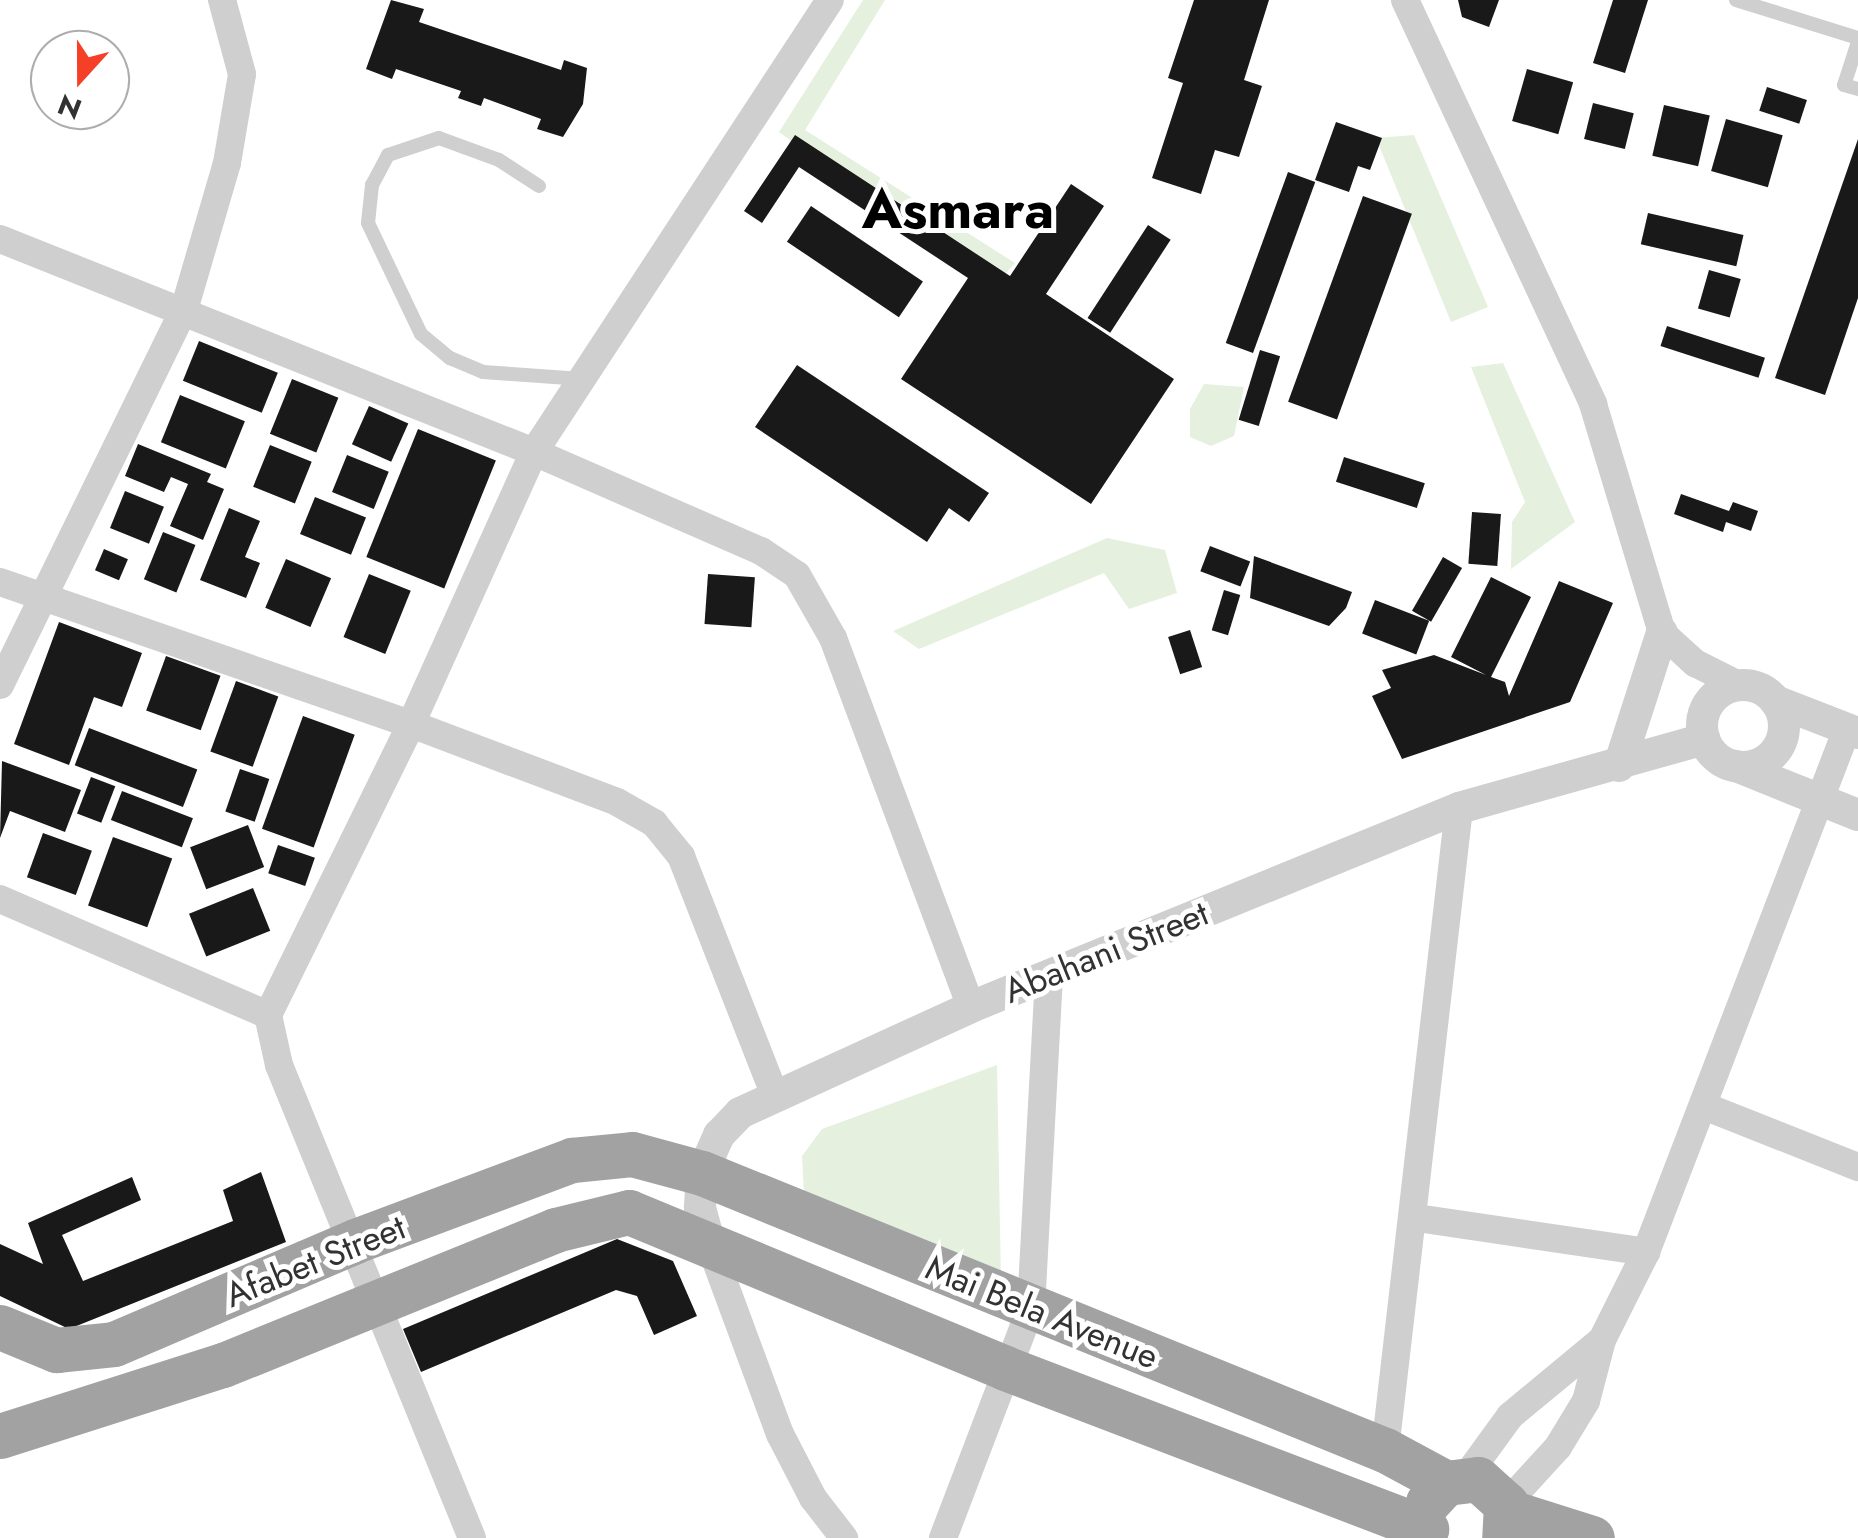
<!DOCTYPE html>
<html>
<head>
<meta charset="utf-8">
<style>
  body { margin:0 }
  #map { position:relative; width:1858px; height:1538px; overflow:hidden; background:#fff; font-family:Jost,sans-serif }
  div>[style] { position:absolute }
  .green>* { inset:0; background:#e5f0df }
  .building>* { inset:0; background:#191919; transform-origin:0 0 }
  .service>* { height:14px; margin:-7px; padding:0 7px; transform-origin:7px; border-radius:7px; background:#cfcfcf }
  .minor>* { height:28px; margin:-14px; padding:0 14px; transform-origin:14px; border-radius:14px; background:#cfcfcf }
  .tertiary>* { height:32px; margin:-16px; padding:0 16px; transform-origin:16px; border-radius:16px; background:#cfcfcf }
  .tertiary>.ring { margin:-16px; padding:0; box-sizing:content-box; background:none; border:32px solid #cfcfcf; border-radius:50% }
  .trunk>* { height:45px; margin:-22.5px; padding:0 22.5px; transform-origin:22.5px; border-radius:22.5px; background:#a2a2a2 }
  span { translate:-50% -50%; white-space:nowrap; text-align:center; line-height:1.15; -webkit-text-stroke:10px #fff; paint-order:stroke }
  .street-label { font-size:35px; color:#323232 }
  .town-label { font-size:55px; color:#000; font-weight:700 }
  .north { position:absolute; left:30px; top:30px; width:100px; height:100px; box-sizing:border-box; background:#fff; border:2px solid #adadad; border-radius:50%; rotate:201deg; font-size:28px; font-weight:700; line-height:40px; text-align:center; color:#323232 }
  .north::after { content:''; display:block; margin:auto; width:35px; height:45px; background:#f63f27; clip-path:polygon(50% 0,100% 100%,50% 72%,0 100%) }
</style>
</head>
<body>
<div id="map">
  <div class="green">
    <i style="clip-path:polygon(863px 0,885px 0,805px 130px,1015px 263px,994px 286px,779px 132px)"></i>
    <i style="clip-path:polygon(1414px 135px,1488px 307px,1451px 322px,1376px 138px)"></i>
    <i style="clip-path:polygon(1503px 363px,1575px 522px,1511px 569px,1512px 522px,1525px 502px,1471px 367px)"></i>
    <i style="clip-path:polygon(1204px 384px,1244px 387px,1234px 436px,1211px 446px,1190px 437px,1190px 409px)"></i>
    <i style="clip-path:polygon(1107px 538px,1165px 550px,1177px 593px,1129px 609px,1104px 573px,919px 649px,893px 631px)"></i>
    <i style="clip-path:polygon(997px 1065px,1001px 1283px,804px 1194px,802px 1156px,822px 1129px)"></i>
  </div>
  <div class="building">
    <i style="clip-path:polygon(391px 0,424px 9px,419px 22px,561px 70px,564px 60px,587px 68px,583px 104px,563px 137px,537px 129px,541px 119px,484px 98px,481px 106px,458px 98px,461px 91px,396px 69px,392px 79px,366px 69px)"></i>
    <i style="clip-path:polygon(1194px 0,1269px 0,1244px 80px,1262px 86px,1239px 157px,1215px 150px,1201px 194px,1152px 178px,1183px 83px,1168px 78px)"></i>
    <i style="clip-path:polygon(1458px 0,1499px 0,1489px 27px,1462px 17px)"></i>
    <i style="clip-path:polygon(1613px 0,1648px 0,1625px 73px,1593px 63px)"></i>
    <i style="left:1527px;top:69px;width:48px;height:54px;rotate:16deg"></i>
    <i style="left:1767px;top:87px;width:42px;height:25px;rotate:18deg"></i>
    <i style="left:1593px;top:103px;width:42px;height:37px;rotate:14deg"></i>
    <i style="left:1664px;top:105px;width:47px;height:52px;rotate:13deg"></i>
    <i style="left:1726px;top:119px;width:59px;height:54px;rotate:16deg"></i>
    <i style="clip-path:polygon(1336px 122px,1382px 138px,1370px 170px,1358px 166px,1349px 192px,1315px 180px)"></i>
    <i style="clip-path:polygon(795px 135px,1010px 276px,1071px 184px,1104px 206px,1046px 294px,1174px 379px,1091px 504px,901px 379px,968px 278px,799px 167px,762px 223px,744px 211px)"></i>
    <i style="clip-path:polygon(1858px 139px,1858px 298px,1825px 395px,1775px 378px)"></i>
    <i style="left:1288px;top:172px;width:29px;height:182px;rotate:20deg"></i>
    <i style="left:1363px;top:196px;width:52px;height:219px;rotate:20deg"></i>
    <i style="left:811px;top:206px;width:135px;height:43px;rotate:34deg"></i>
    <i style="left:1648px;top:213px;width:98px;height:32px;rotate:13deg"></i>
    <i style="left:1148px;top:225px;width:27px;height:111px;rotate:33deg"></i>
    <i style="left:1709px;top:270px;width:33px;height:40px;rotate:16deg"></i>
    <i style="left:1667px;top:326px;width:103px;height:21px;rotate:18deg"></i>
    <i style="left:199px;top:341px;width:85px;height:43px;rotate:22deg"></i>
    <i style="left:1260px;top:350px;width:21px;height:73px;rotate:17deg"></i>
    <i style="clip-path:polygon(797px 365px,989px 493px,969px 522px,949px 508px,927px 542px,755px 427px)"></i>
    <i style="left:292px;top:379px;width:50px;height:59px;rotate:22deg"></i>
    <i style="left:180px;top:395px;width:70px;height:51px;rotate:22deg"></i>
    <i style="left:369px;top:406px;width:43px;height:42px;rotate:24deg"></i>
    <i style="left:418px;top:429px;width:84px;height:138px;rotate:22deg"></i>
    <i style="clip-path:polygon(138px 444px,211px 474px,207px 482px,224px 489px,203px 540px,170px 526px,188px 484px,171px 477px,164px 492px,125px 476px)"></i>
    <i style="left:270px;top:445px;width:45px;height:45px;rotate:22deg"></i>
    <i style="left:347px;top:455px;width:45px;height:40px;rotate:22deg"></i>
    <i style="left:1344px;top:457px;width:85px;height:26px;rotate:18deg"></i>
    <i style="left:125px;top:491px;width:42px;height:40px;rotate:22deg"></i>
    <i style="clip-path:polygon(1681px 494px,1729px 511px,1733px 502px,1758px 511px,1751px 531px,1726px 522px,1723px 532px,1674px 514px)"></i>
    <i style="left:315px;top:497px;width:55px;height:40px;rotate:22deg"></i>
    <i style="clip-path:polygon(229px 508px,260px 521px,245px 557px,260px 563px,246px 598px,200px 580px)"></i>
    <i style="left:1472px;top:512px;width:29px;height:52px;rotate:4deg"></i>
    <i style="left:163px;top:532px;width:35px;height:51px;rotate:22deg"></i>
    <i style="left:1210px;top:546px;width:43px;height:27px;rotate:21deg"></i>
    <i style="left:104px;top:549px;width:26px;height:23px;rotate:23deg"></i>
    <i style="clip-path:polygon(1254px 556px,1352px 592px,1346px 608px,1329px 626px,1250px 598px)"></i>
    <i style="left:1443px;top:557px;width:22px;height:62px;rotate:30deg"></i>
    <i style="left:286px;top:559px;width:49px;height:53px;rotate:23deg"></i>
    <i style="left:369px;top:574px;width:45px;height:68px;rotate:22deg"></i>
    <i style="left:708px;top:574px;width:47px;height:50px;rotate:4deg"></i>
    <i style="clip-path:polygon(1491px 577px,1531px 597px,1491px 677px,1505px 682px,1509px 696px,1559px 581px,1613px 603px,1570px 702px,1402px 759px,1372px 696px,1391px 688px,1382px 670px,1434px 655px,1486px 675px,1451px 657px)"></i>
    <i style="left:1224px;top:590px;width:17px;height:42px;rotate:17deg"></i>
    <i style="left:1375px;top:600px;width:58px;height:36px;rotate:21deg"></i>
    <i style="clip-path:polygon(59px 622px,142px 653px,122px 707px,94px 697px,69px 765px,14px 744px)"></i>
    <i style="left:1190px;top:630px;width:39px;height:23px;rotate:72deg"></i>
    <i style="left:166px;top:656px;width:58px;height:58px;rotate:20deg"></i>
    <i style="left:236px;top:681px;width:45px;height:75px;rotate:20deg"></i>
    <i style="left:303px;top:716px;width:55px;height:120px;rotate:20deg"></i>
    <i style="left:89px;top:728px;width:116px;height:40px;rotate:21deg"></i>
    <i style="clip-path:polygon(2px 761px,81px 790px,65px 832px,10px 811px,0 838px)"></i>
    <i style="left:240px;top:769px;width:31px;height:45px;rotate:19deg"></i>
    <i style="left:91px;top:777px;width:26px;height:39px;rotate:21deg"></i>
    <i style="left:122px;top:791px;width:76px;height:31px;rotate:21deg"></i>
    <i style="left:248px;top:825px;width:45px;height:62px;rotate:69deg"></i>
    <i style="left:43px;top:833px;width:52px;height:47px;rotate:20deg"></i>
    <i style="left:113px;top:837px;width:63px;height:73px;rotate:20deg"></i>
    <i style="left:278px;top:845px;width:39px;height:30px;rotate:19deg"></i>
    <i style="left:253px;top:888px;width:46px;height:69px;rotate:68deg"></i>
    <i style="clip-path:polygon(261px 1172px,286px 1242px,69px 1329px,0 1296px,0 1244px,43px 1264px,28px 1223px,132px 1177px,141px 1200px,62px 1235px,83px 1281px,233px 1221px,223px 1190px)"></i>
    <i style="clip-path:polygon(617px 1239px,673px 1261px,697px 1316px,654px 1335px,637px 1296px,616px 1290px,421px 1372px,403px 1329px)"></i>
  </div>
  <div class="service">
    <i style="left:1736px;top:0;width:128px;rotate:17.3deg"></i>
    <i style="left:1858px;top:42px;width:45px;rotate:108deg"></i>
    <i style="left:1844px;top:85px;width:15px;rotate:16deg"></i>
    <i style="left:539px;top:186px;width:48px;rotate:-147deg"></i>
    <i style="left:499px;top:160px;width:64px;rotate:-159.9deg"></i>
    <i style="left:439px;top:138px;width:54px;rotate:161.6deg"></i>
    <i style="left:388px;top:155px;width:34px;rotate:118deg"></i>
    <i style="left:372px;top:185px;width:38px;rotate:96deg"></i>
    <i style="left:368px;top:223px;width:123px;rotate:64.5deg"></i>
    <i style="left:421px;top:334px;width:38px;rotate:40deg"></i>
    <i style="left:450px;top:358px;width:36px;rotate:23deg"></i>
    <i style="left:483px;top:372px;width:99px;rotate:4deg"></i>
  </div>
  <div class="minor">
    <i style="left:1405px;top:0;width:446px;rotate:65deg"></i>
    <i style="left:1593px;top:404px;width:239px;rotate:73.2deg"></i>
    <i style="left:1662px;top:633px;width:45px;rotate:42.3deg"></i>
    <i style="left:1695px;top:663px;width:49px;rotate:26.6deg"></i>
    <i style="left:0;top:239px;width:575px;rotate:21.75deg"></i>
    <i style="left:534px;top:452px;width:248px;rotate:23.6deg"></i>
    <i style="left:761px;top:551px;width:43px;rotate:33.7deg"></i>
    <i style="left:797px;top:575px;width:73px;rotate:60.3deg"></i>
    <i style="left:833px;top:638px;width:394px;rotate:69.5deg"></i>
    <i style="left:0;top:582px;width:435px;rotate:19.1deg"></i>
    <i style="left:411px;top:724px;width:220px;rotate:20.7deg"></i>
    <i style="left:617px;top:802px;width:43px;rotate:29.6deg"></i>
    <i style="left:654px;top:823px;width:43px;rotate:50.7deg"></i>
    <i style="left:681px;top:856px;width:258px;rotate:68.6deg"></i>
    <i style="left:0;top:685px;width:418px;rotate:-63.9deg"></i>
    <i style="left:184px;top:310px;width:153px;rotate:-73.7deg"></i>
    <i style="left:227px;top:163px;width:90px;rotate:-80.4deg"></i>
    <i style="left:242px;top:74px;width:77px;rotate:-105.1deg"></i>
    <i style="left:0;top:899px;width:292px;rotate:23.4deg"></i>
    <i style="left:1704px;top:1106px;width:166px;rotate:21.6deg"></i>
    <i style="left:1417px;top:1218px;width:232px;rotate:8.4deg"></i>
    <i style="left:710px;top:1245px;width:202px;rotate:69.7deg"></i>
    <i style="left:780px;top:1434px;width:72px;rotate:62.7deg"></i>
    <i style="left:813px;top:1498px;width:51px;rotate:52.2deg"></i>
    <i style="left:1385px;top:1450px;width:646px;rotate:-83.42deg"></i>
    <i style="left:1465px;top:1478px;width:77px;rotate:-54deg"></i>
    <i style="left:1510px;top:1416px;width:119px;rotate:-39.6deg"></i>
    <i style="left:1506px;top:1504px;width:77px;rotate:-47.6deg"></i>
    <i style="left:1558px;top:1447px;width:54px;rotate:-58.7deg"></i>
    <i style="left:1586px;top:1401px;width:63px;rotate:-75.3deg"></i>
    <i style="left:1602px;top:1340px;width:98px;rotate:-63.4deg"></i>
    <i style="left:1646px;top:1252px;width:560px;rotate:-68.98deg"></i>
    <i style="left:472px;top:1538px;width:511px;rotate:-112.2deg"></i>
    <i style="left:279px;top:1065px;width:51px;rotate:-102.4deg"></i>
    <i style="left:268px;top:1015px;width:324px;rotate:-63.8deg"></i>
    <i style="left:411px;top:724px;width:299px;rotate:-65.7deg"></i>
    <i style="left:534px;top:452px;width:540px;rotate:-56.78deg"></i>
    <i style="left:943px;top:1538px;width:246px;rotate:-69.1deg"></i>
    <i style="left:1031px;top:1308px;width:332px;rotate:-86.9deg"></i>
  </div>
  <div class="tertiary">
    <i class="ring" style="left:1702px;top:685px;width:50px;height:50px"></i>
    <i style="left:1775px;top:701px;width:89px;rotate:21.1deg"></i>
    <i style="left:1619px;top:766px;width:140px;rotate:-72.1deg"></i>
    <i style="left:1736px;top:766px;width:131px;rotate:21.9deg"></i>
    <i style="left:710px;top:1245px;width:39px;rotate:-105deg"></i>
    <i style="left:700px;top:1207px;width:34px;rotate:-87deg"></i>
    <i style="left:702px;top:1173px;width:42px;rotate:-65.9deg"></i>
    <i style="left:719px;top:1135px;width:30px;rotate:-46deg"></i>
    <i style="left:740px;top:1113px;width:254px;rotate:-24.6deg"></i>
    <i style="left:971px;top:1007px;width:527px;rotate:-22.18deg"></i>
    <i style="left:1459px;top:808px;width:255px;rotate:-15.7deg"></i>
  </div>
  <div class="trunk">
    <i style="left:0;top:1327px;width:61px;rotate:22.3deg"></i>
    <i style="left:56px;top:1350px;width:58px;rotate:-5.9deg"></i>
    <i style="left:114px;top:1344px;width:262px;rotate:-23.1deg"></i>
    <i style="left:355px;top:1241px;width:232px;rotate:-20.5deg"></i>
    <i style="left:572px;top:1160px;width:60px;rotate:-5.7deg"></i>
    <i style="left:632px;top:1154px;width:73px;rotate:15.2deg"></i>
    <i style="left:702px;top:1173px;width:737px;rotate:22.08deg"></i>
    <i style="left:1385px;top:1450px;width:69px;rotate:28.4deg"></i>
    <i style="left:0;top:1436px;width:234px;rotate:-17.7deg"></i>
    <i style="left:223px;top:1365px;width:358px;rotate:-22.1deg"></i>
    <i style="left:555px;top:1230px;width:76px;rotate:-13.7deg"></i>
    <i style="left:629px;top:1212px;width:407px;rotate:22.5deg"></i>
    <i style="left:1005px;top:1368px;width:451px;rotate:20.9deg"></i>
    <i style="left:1428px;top:1502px;width:26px;rotate:-47deg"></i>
    <i style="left:1446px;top:1483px;width:32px;rotate:-7deg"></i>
    <i style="left:1478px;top:1479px;width:38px;rotate:42deg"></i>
    <i style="left:1506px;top:1504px;width:34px;rotate:93deg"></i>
    <i style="left:1507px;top:1511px;width:89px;rotate:17.6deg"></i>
  </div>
  <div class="street-label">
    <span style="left:1106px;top:952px;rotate:-22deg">Abahani Street</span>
    <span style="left:315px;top:1261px;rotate:-22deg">Afabet Street</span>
    <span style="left:1042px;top:1312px;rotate:22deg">Mai Bela Avenue</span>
  </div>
  <div class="town-label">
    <span style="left:958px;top:210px">Asmara</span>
  </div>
  <div class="north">N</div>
</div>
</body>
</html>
